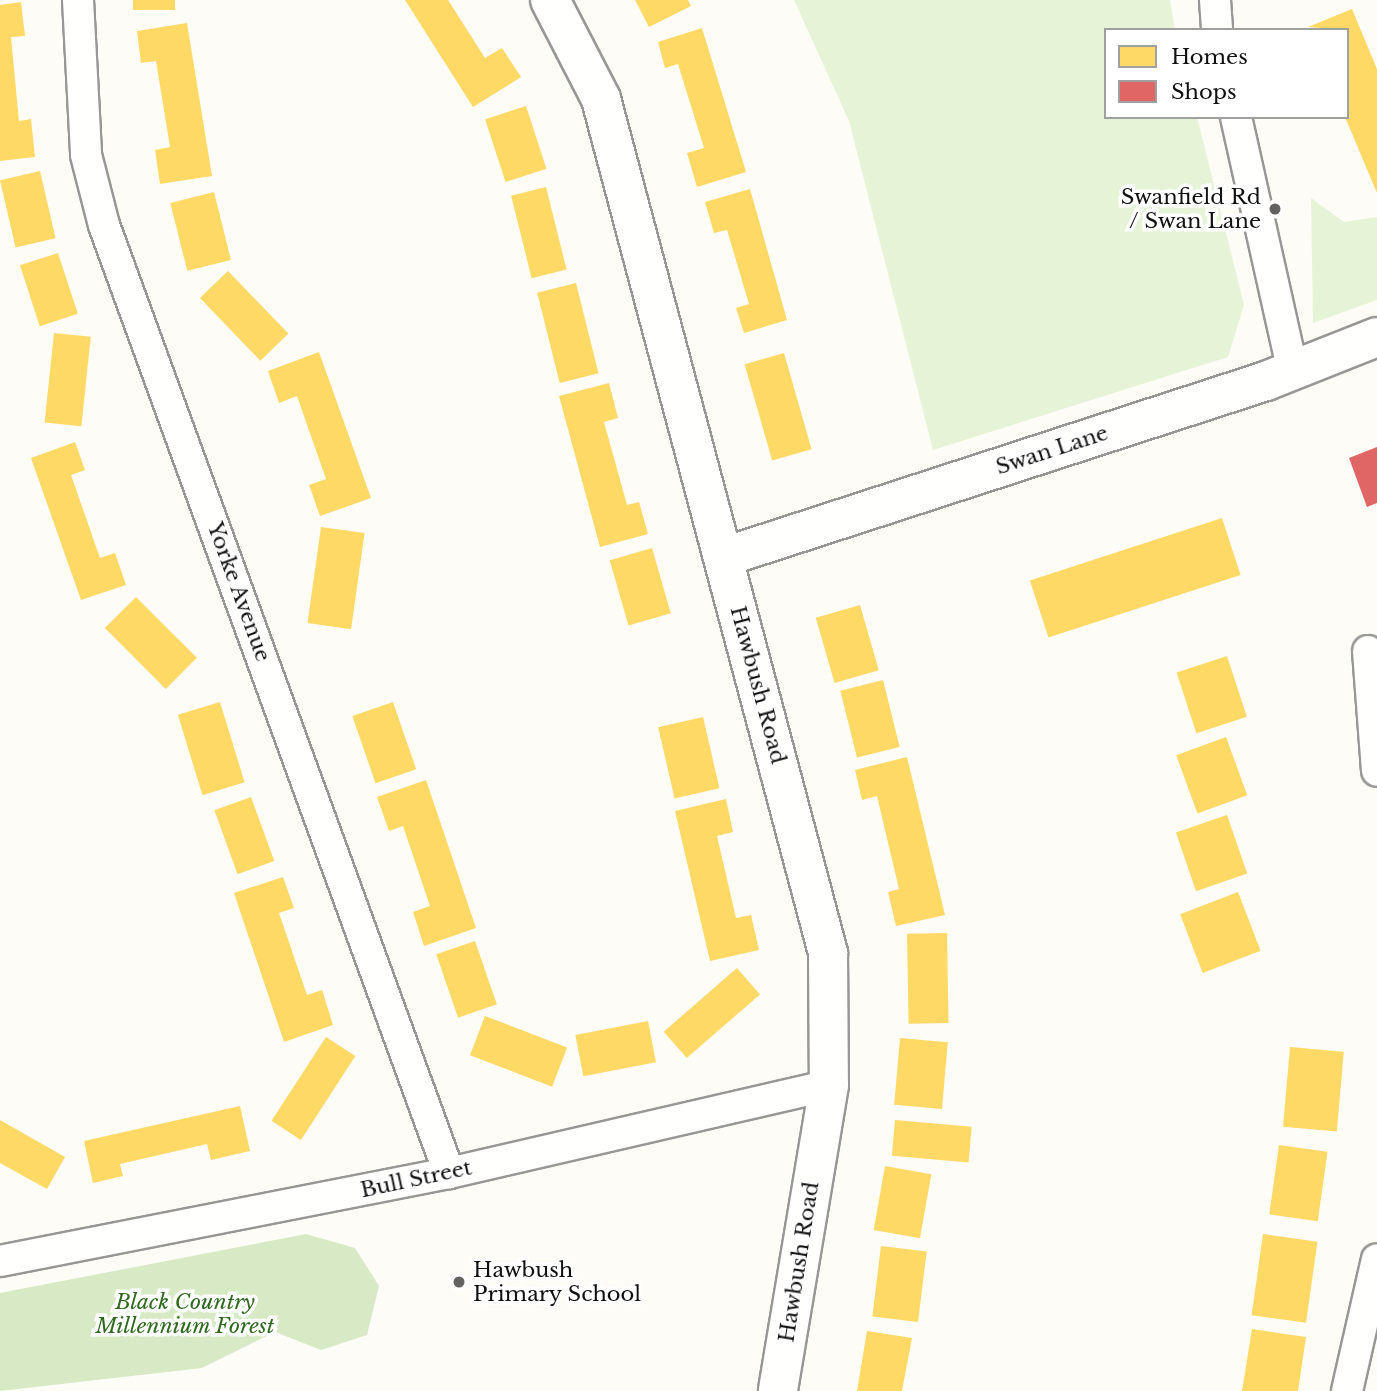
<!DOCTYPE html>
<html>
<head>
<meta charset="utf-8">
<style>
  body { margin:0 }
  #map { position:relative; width:1377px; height:1391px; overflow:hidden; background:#fdfcf7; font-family:"Libre Baskerville",serif }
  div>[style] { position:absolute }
  .green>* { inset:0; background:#e7f3d7 }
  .forest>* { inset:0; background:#d8eac5 }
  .homes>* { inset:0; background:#ffd966; transform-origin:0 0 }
  .shops>* { inset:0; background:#e06666 }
  .roads { filter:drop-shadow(2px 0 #979795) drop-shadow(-2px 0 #979795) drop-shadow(0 2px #979795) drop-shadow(0 -2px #979795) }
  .minor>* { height:30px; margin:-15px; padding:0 15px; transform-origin:15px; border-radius:15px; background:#fffffe }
  .tertiary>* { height:38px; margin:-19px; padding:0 19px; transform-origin:19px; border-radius:19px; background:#fffffe }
  .dots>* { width:19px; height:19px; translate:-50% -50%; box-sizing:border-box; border:4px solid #fff; border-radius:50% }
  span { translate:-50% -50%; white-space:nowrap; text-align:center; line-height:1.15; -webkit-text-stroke:7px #fff; paint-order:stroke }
  .poi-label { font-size:21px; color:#111 }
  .right { translate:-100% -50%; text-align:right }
  .left { translate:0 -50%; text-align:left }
  .street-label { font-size:21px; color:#111 }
  .park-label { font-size:21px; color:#2f6b1f; font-style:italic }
  .legend { position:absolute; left:1104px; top:28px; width:245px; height:91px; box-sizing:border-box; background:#fff; border:2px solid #a0a0a0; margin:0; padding:9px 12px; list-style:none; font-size:21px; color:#111 }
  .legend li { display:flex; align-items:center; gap:14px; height:35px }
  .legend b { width:35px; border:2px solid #a0a0a0 }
</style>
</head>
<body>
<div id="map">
  <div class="green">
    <i style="clip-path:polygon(794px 0,1170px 0,1175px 30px,1106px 30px,1106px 117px,1197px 117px,1244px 305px,1228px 357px,933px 450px,849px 121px)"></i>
    <i style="clip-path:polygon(1311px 198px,1344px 222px,1377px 217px,1377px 300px,1313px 323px)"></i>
  </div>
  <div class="forest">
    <i style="clip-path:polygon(306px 1234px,355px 1248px,379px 1286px,367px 1335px,321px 1350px,275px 1332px,202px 1368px,0 1391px,0 1293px)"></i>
  </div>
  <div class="homes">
    <i style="left:133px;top:0;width:42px;height:10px"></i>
    <i style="clip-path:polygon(405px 0,448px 0,485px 58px,502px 48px,521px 77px,473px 107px)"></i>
    <i style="clip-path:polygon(635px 0,688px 0,691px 6px,649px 27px)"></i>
    <i style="clip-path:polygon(21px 2px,25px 36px,11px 37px,19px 121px,31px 119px,35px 157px,0 161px,0 5px)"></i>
    <i style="clip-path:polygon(1352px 9px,1377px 69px,1377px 193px,1345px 117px,1347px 30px,1308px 27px)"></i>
    <i style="clip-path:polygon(187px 23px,212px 176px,160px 184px,155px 150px,170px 147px,156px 61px,141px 63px,137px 31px)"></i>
    <i style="clip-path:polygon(702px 28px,746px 172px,697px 187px,687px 153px,704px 148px,678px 64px,665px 68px,658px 42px)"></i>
    <i style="left:526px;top:106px;width:66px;height:43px;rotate:72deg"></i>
    <i style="left:40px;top:171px;width:69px;height:41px;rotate:77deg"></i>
    <i style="left:546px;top:187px;width:85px;height:36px;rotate:76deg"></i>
    <i style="clip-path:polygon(750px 189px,787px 320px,744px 333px,736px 308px,749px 304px,727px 230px,714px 233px,705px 202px)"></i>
    <i style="left:214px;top:192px;width:70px;height:45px;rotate:76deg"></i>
    <i style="left:58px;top:253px;width:64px;height:40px;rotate:72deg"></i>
    <i style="left:228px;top:271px;width:87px;height:39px;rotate:46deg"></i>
    <i style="left:576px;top:283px;width:93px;height:40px;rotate:76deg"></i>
    <i style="left:54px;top:333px;width:37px;height:90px;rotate:6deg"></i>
    <i style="clip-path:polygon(319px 352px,371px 498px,320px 516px,309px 485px,326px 479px,297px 396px,279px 403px,268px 371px)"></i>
    <i style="left:784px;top:353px;width:100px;height:41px;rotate:74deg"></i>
    <i style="clip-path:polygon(609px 383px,618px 418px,604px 422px,627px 505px,639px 502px,648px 534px,600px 547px,559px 396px)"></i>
    <i style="clip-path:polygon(75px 442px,85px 470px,71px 475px,100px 558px,115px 553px,126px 585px,81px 600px,31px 458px)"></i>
    <i style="left:1222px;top:518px;width:60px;height:202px;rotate:72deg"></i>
    <i style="left:321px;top:527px;width:44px;height:97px;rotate:8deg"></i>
    <i style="left:652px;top:548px;width:68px;height:44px;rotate:74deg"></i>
    <i style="left:136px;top:597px;width:86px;height:44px;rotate:45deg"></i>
    <i style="left:860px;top:605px;width:68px;height:46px;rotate:74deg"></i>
    <i style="left:1227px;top:656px;width:64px;height:53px;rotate:72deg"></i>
    <i style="left:883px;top:680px;width:69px;height:44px;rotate:76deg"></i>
    <i style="left:220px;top:702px;width:84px;height:44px;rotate:73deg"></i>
    <i style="left:393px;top:702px;width:71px;height:43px;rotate:71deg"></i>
    <i style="left:703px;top:717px;width:73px;height:46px;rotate:77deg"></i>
    <i style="left:1226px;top:737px;width:62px;height:53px;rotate:70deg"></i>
    <i style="clip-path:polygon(907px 757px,945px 915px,896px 926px,888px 892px,899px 889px,877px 796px,862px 800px,855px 770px)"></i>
    <i style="clip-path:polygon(426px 780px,476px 928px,424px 946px,413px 912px,430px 906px,403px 826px,389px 831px,377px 797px)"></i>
    <i style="left:251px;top:797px;width:68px;height:39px;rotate:70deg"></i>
    <i style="clip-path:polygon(726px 799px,733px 832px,717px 836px,736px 918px,751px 915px,759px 950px,710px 961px,675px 811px)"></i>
    <i style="left:1227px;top:815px;width:62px;height:54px;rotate:71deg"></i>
    <i style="clip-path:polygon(283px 877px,294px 908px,279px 913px,307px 995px,322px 990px,333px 1025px,284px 1042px,234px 893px)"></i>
    <i style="left:1238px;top:892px;width:63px;height:62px;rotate:69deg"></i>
    <i style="left:947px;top:933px;width:90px;height:40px;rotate:89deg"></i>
    <i style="left:475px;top:941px;width:67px;height:41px;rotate:71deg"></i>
    <i style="left:737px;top:968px;width:35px;height:97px;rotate:49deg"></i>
    <i style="left:485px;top:1016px;width:88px;height:42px;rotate:21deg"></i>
    <i style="left:648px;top:1021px;width:42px;height:74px;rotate:79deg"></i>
    <i style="left:326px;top:1037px;width:35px;height:100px;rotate:33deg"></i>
    <i style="left:900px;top:1038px;width:48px;height:67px;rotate:5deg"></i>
    <i style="left:1290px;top:1047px;width:54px;height:80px;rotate:5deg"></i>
    <i style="clip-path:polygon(240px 1106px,250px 1151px,211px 1160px,207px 1144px,120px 1164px,123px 1176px,93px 1183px,84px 1141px)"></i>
    <i style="clip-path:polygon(0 1120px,65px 1157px,47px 1189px,0 1163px)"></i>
    <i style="left:895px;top:1120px;width:77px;height:36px;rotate:5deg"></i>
    <i style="left:1279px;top:1145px;width:49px;height:70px;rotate:8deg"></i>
    <i style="left:885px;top:1166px;width:47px;height:65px;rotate:10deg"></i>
    <i style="left:1263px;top:1234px;width:55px;height:82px;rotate:8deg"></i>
    <i style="left:881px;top:1246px;width:46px;height:71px;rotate:7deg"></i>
    <i style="clip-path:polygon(1252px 1329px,1306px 1337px,1298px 1391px,1242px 1391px)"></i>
    <i style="clip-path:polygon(867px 1331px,912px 1338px,902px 1391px,857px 1391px)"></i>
  </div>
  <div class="shops">
    <i style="clip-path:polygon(1377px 447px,1377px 503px,1367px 507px,1349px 458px)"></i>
  </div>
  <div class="roads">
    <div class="minor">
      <i style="left:78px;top:0;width:155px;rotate:87deg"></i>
      <i style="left:86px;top:155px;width:72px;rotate:75.6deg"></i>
      <i style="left:104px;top:225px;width:1009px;rotate:70deg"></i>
      <i style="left:1215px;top:0;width:30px;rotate:86deg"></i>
      <i style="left:1236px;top:117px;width:257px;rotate:77.4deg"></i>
      <i style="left:1368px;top:651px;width:120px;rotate:85.7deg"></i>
      <i style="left:0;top:1261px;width:458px;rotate:-11.1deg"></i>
      <i style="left:449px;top:1173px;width:390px;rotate:-13deg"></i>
      <i style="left:1347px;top:1391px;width:135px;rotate:-77.2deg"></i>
    </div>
    <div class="tertiary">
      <i style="left:550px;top:0;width:111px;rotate:62.7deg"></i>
      <i style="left:601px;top:99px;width:884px;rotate:75.11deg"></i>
      <i style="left:828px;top:953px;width:132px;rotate:89.6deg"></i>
      <i style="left:829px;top:1085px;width:310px;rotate:99.5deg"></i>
      <i style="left:724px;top:557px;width:570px;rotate:-17.99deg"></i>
      <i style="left:1266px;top:381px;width:119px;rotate:-21.6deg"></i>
    </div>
  </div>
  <div class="dots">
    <i style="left:1275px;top:209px;background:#646362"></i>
    <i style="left:459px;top:1282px;background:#646362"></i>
  </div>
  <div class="poi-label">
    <span class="right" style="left:1261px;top:209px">Swanfield Rd<br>/ Swan Lane</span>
    <span class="left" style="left:473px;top:1282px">Hawbush<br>Primary School</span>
  </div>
  <div class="street-label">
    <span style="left:1052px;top:450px;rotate:-18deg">Swan Lane</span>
    <span style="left:239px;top:592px;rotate:70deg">Yorke Avenue</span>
    <span style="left:758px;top:685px;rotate:75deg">Hawbush Road</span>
    <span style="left:416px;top:1179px;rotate:-12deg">Bull Street</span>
    <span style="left:799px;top:1262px;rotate:-81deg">Hawbush Road</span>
  </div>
  <div class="park-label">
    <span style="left:185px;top:1314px">Black Country<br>Millennium Forest</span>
  </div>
  <ul class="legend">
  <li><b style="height:19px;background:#ffd966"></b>Homes</li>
  <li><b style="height:19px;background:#e06666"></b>Shops</li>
  </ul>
</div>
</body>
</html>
